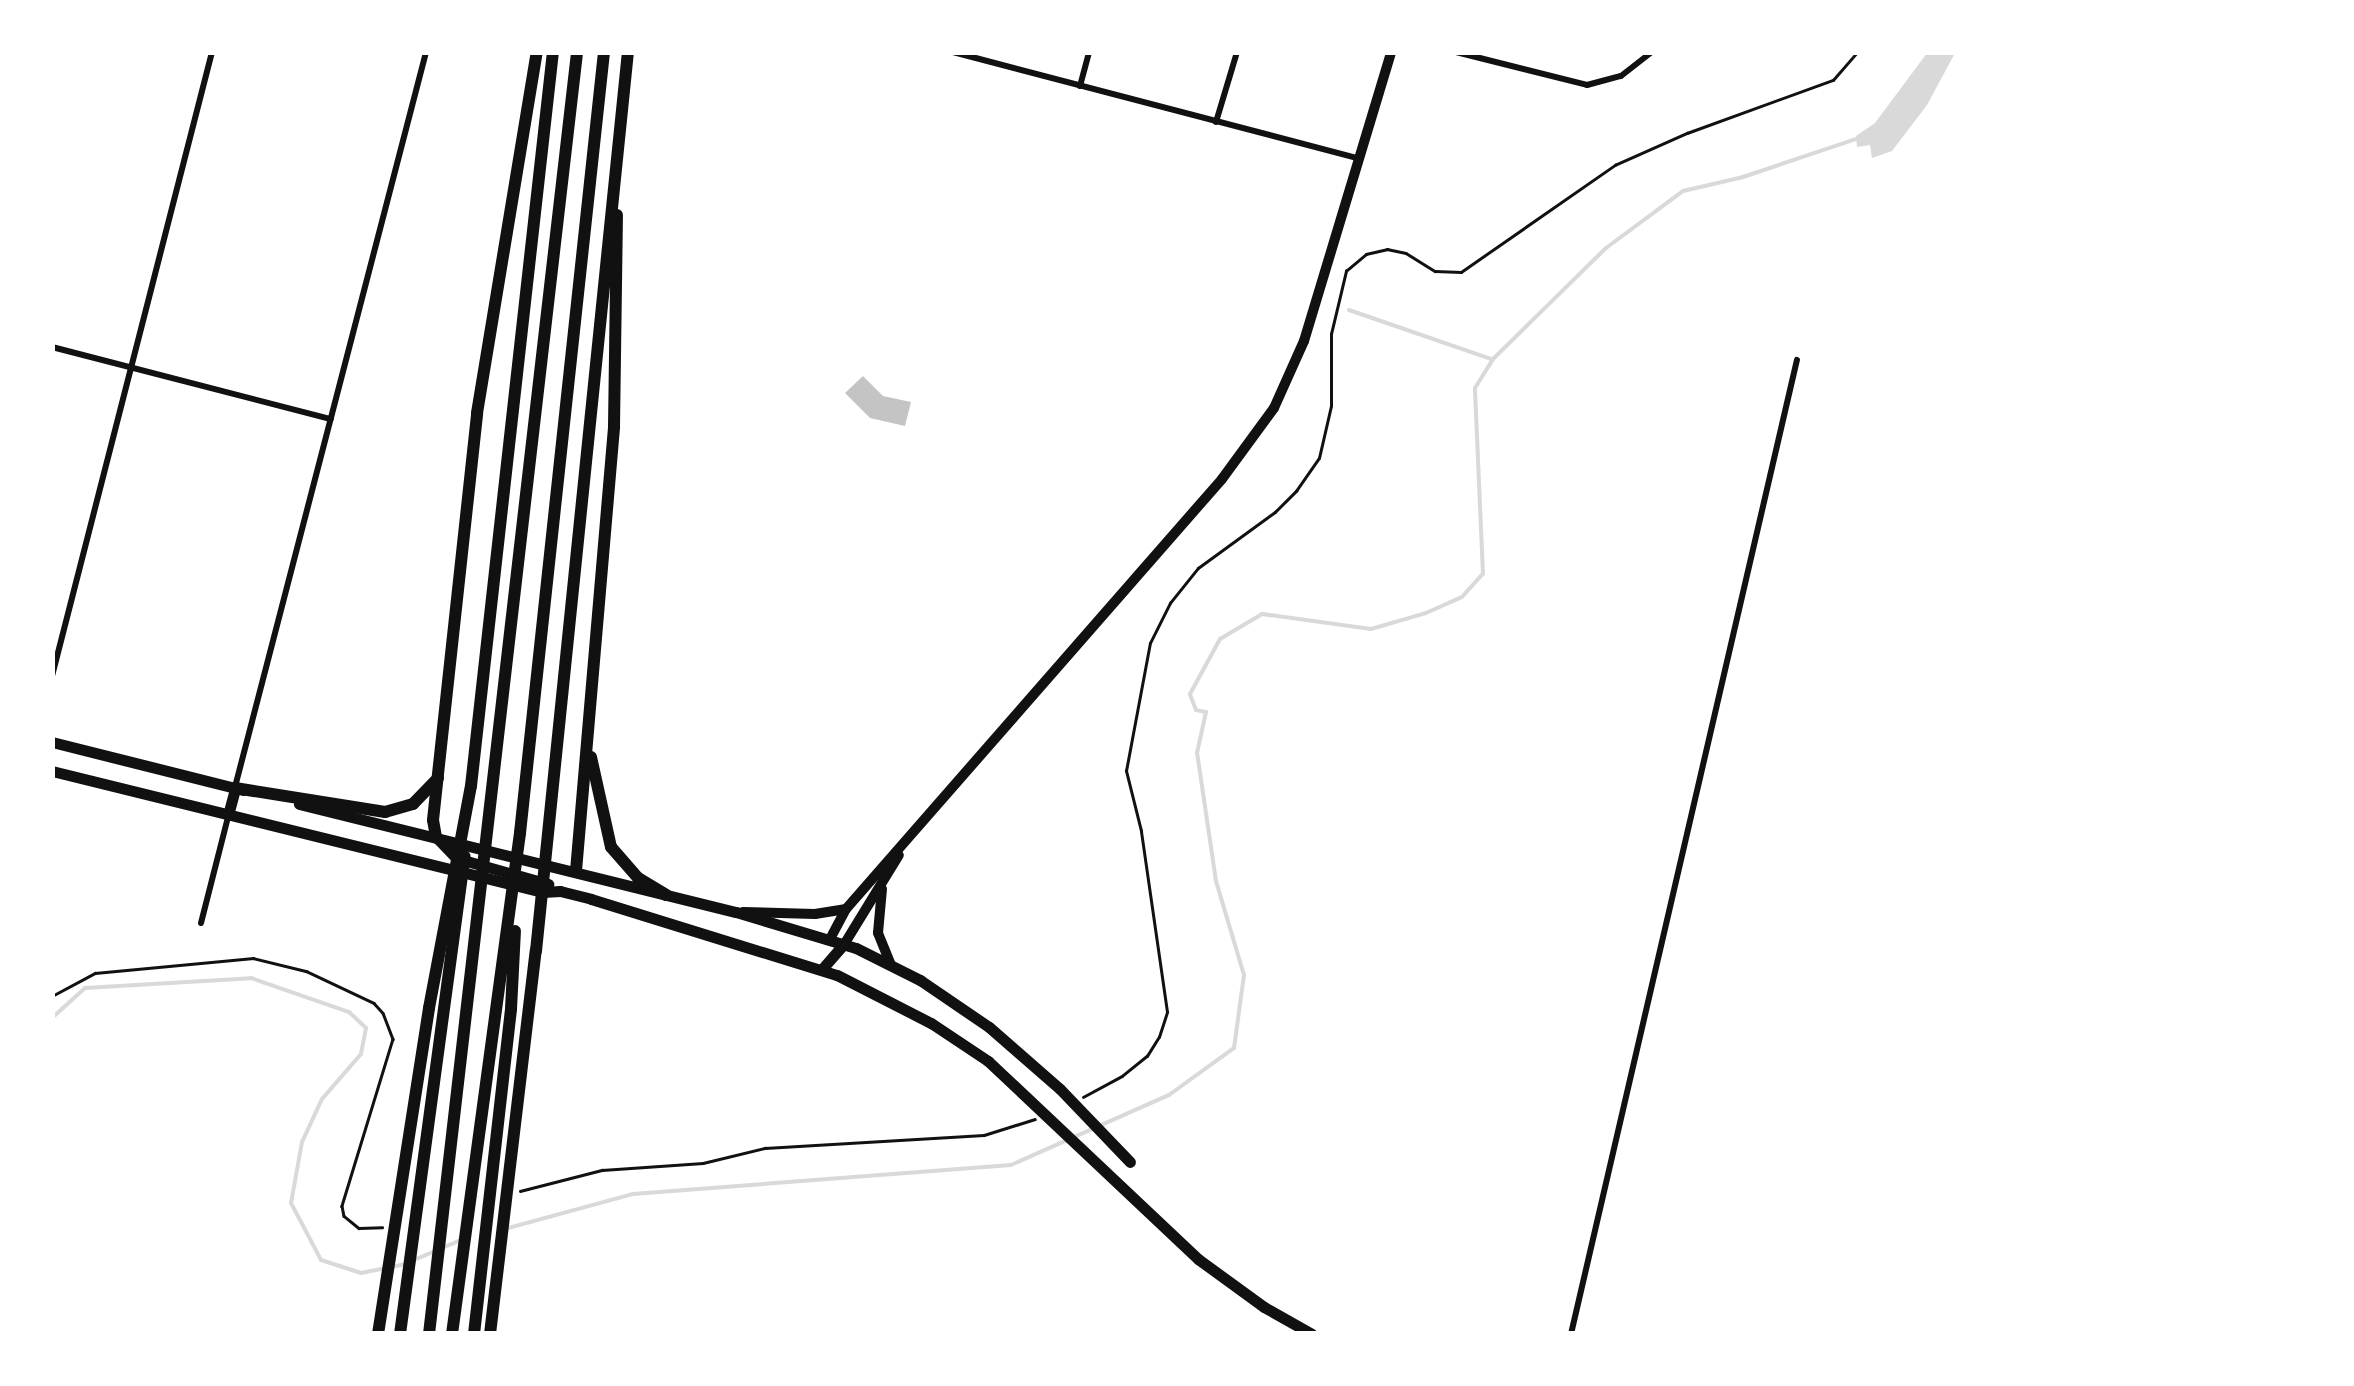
<!DOCTYPE html>
<html>
<head>
<meta charset="utf-8">
<style>
  body { margin:0 }
  #map { position:relative; width:2354px; height:1386px; overflow:hidden; background:#fff; font-family:Inter,sans-serif }
  div>[style] { position:absolute }
  .water>* { inset:0; background:#d9d9d9 }
  .stream>* { height:4px; margin:-2px; padding:0 2px; transform-origin:2px; border-radius:2px; background:#d9d9d9 }
  .building>* { inset:0; background:#c4c4c4 }
  .path>* { height:2.5px; margin:-1.25px; padding:0 1.25px; transform-origin:1.25px; border-radius:1.25px; background:#111 }
  .minor>* { height:6px; margin:-3px; padding:0 3px; transform-origin:3px; border-radius:3px; background:#111 }
  .secondary>* { height:10px; margin:-5px; padding:0 5px; transform-origin:5px; border-radius:5px; background:#111 }
  .primary>* { height:11px; margin:-5.5px; padding:0 5.5px; transform-origin:5.5px; border-radius:5.5px; background:#111 }
  .motorway>* { height:12px; margin:-6px; padding:0 6px; transform-origin:6px; border-radius:6px; background:#111 }
  span { translate:-50% -50%; white-space:nowrap; text-align:center; line-height:1.15; -webkit-text-stroke:9px #fff; paint-order:stroke }
  .frame { position:absolute; inset:0; border:55px solid #fff; pointer-events:none }
</style>
</head>
<body>
<div id="map">
  <div class="water">
    <i style="clip-path:polygon(1927px 53px,1955px 53px,1927px 105px,1892px 151px,1872px 158px,1870px 145px,1857px 147px,1856px 136px,1875px 123px)"></i>
  </div>
  <div class="stream">
    <i style="left:1349px;top:310px;width:150px;rotate:19deg"></i>
    <i style="left:52px;top:1018px;width:45px;rotate:-42.3deg"></i>
    <i style="left:85px;top:988px;width:166px;rotate:-3.4deg"></i>
    <i style="left:251px;top:978px;width:104px;rotate:19.1deg"></i>
    <i style="left:349px;top:1012px;width:23px;rotate:43deg"></i>
    <i style="left:366px;top:1028px;width:26px;rotate:101deg"></i>
    <i style="left:361px;top:1054px;width:60px;rotate:130.9deg"></i>
    <i style="left:322px;top:1099px;width:47px;rotate:114.9deg"></i>
    <i style="left:302px;top:1142px;width:62px;rotate:100.2deg"></i>
    <i style="left:291px;top:1203px;width:64px;rotate:62.2deg"></i>
    <i style="left:321px;top:1260px;width:42px;rotate:18deg"></i>
    <i style="left:361px;top:1273px;width:46px;rotate:-11.3deg"></i>
    <i style="left:508px;top:1228px;width:130px;rotate:-15.2deg"></i>
    <i style="left:633px;top:1194px;width:379px;rotate:-4.4deg"></i>
    <i style="left:1011px;top:1165px;width:173px;rotate:-23.9deg"></i>
    <i style="left:1169px;top:1095px;width:80px;rotate:-35.9deg"></i>
    <i style="left:1234px;top:1048px;width:74px;rotate:-82.2deg"></i>
    <i style="left:1244px;top:975px;width:98px;rotate:-106.6deg"></i>
    <i style="left:1216px;top:881px;width:129px;rotate:-98.4deg"></i>
    <i style="left:1197px;top:753px;width:42px;rotate:-77.6deg"></i>
    <i style="left:1206px;top:712px;width:10px;rotate:-169deg"></i>
    <i style="left:1196px;top:710px;width:17px;rotate:-111deg"></i>
    <i style="left:1190px;top:694px;width:63px;rotate:-61.4deg"></i>
    <i style="left:1220px;top:639px;width:49px;rotate:-30.8deg"></i>
    <i style="left:1262px;top:614px;width:110px;rotate:7.8deg"></i>
    <i style="left:1371px;top:629px;width:57px;rotate:-16.2deg"></i>
    <i style="left:1426px;top:613px;width:39px;rotate:-24deg"></i>
    <i style="left:1462px;top:597px;width:31px;rotate:-48deg"></i>
    <i style="left:1483px;top:574px;width:186px;rotate:-92.5deg"></i>
    <i style="left:1475px;top:388px;width:34px;rotate:-58deg"></i>
    <i style="left:1493px;top:359px;width:158px;rotate:-44.5deg"></i>
    <i style="left:1606px;top:248px;width:96px;rotate:-36.5deg"></i>
    <i style="left:1683px;top:191px;width:62px;rotate:-13.1deg"></i>
    <i style="left:1743px;top:177px;width:122px;rotate:-18.6deg"></i>
    <i style="left:442px;top:1248px;width:21px;rotate:-23deg"></i>
    <i style="left:414px;top:1260px;width:21px;rotate:-23deg"></i>
  </div>
  <div class="building">
    <i style="clip-path:polygon(863px 376px,883px 396px,911px 402px,905px 426px,870px 418px,845px 393px)"></i>
  </div>
  <div class="path">
    <i style="left:52px;top:996px;width:49px;rotate:-28.1deg"></i>
    <i style="left:95px;top:973px;width:159px;rotate:-5.4deg"></i>
    <i style="left:253px;top:958px;width:55px;rotate:13.8deg"></i>
    <i style="left:306px;top:971px;width:75px;rotate:25.2deg"></i>
    <i style="left:374px;top:1003px;width:13px;rotate:48deg"></i>
    <i style="left:383px;top:1013px;width:28px;rotate:69deg"></i>
    <i style="left:393px;top:1039px;width:175px;rotate:107deg"></i>
    <i style="left:342px;top:1206px;width:10px;rotate:79deg"></i>
    <i style="left:344px;top:1216px;width:19px;rotate:39deg"></i>
    <i style="left:359px;top:1228px;width:23px;rotate:-2deg"></i>
    <i style="left:1083px;top:1097px;width:44px;rotate:-28.3deg"></i>
    <i style="left:1122px;top:1076px;width:32px;rotate:-39deg"></i>
    <i style="left:1147px;top:1056px;width:22px;rotate:-58deg"></i>
    <i style="left:1159px;top:1037px;width:26px;rotate:-72deg"></i>
    <i style="left:1167px;top:1012px;width:183px;rotate:-98.2deg"></i>
    <i style="left:1141px;top:831px;width:62px;rotate:-104deg"></i>
    <i style="left:1126px;top:771px;width:130px;rotate:-79.4deg"></i>
    <i style="left:1150px;top:643px;width:45px;rotate:-63.4deg"></i>
    <i style="left:1170px;top:603px;width:45px;rotate:-51.3deg"></i>
    <i style="left:1198px;top:568px;width:95px;rotate:-36deg"></i>
    <i style="left:1275px;top:512px;width:30px;rotate:-45deg"></i>
    <i style="left:1296px;top:491px;width:40px;rotate:-55.1deg"></i>
    <i style="left:1319px;top:458px;width:53px;rotate:-77deg"></i>
    <i style="left:1331px;top:406px;width:72px;rotate:-90deg"></i>
    <i style="left:1331px;top:334px;width:65px;rotate:-76.6deg"></i>
    <i style="left:1346px;top:271px;width:26px;rotate:-40deg"></i>
    <i style="left:1366px;top:254px;width:22px;rotate:-13deg"></i>
    <i style="left:1387px;top:249px;width:19px;rotate:12deg"></i>
    <i style="left:1406px;top:253px;width:34px;rotate:32deg"></i>
    <i style="left:1435px;top:271px;width:26px;rotate:2deg"></i>
    <i style="left:1461px;top:272px;width:188px;rotate:-34.8deg"></i>
    <i style="left:1615px;top:165px;width:79px;rotate:-24deg"></i>
    <i style="left:1687px;top:133px;width:155px;rotate:-20deg"></i>
    <i style="left:1833px;top:80px;width:37px;rotate:-49deg"></i>
    <i style="left:520px;top:1191px;width:85px;rotate:-14.4deg"></i>
    <i style="left:602px;top:1170px;width:101px;rotate:-4deg"></i>
    <i style="left:703px;top:1163px;width:64px;rotate:-13.6deg"></i>
    <i style="left:765px;top:1148px;width:219px;rotate:-3.4deg"></i>
    <i style="left:984px;top:1135px;width:53px;rotate:-17.4deg"></i>
  </div>
  <div class="minor">
    <i style="left:953px;top:52px;width:419px;rotate:14.7deg"></i>
    <i style="left:1456px;top:52px;width:135px;rotate:14.1deg"></i>
    <i style="left:1587px;top:85px;width:35px;rotate:-15deg"></i>
    <i style="left:1621px;top:76px;width:39px;rotate:-38deg"></i>
    <i style="left:1080px;top:86px;width:35px;rotate:-75deg"></i>
    <i style="left:1216px;top:122px;width:73px;rotate:-73.3deg"></i>
    <i style="left:52px;top:347px;width:288px;rotate:14.5deg"></i>
    <i style="left:52px;top:676px;width:644px;rotate:-75.62deg"></i>
    <i style="left:235px;top:787px;width:759px;rotate:-75.43deg"></i>
    <i style="left:201px;top:923px;width:109px;rotate:-75.7deg"></i>
    <i style="left:1571px;top:1334px;width:1000px;rotate:-76.94deg"></i>
  </div>
  <div class="secondary">
    <i style="left:882px;top:889px;width:44px;rotate:95.2deg"></i>
    <i style="left:878px;top:933px;width:35px;rotate:68deg"></i>
    <i style="left:743px;top:912px;width:72px;rotate:1.6deg"></i>
    <i style="left:815px;top:914px;width:30px;rotate:-9deg"></i>
    <i style="left:830px;top:939px;width:34px;rotate:-62deg"></i>
    <i style="left:846px;top:909px;width:571px;rotate:-48.83deg"></i>
    <i style="left:1222px;top:479px;width:88px;rotate:-53.8deg"></i>
    <i style="left:1274px;top:408px;width:73px;rotate:-65.9deg"></i>
    <i style="left:1304px;top:341px;width:302px;rotate:-73.2deg"></i>
    <i style="left:845px;top:943px;width:103px;rotate:-58.5deg"></i>
  </div>
  <div class="primary">
    <i style="left:52px;top:742px;width:197px;rotate:14.1deg"></i>
    <i style="left:52px;top:771px;width:506px;rotate:13.84deg"></i>
    <i style="left:543px;top:892px;width:17px;rotate:-3deg"></i>
    <i style="left:560px;top:891px;width:32px;rotate:14deg"></i>
    <i style="left:591px;top:899px;width:257px;rotate:17.2deg"></i>
    <i style="left:837px;top:975px;width:106px;rotate:27.1deg"></i>
    <i style="left:931px;top:1023px;width:69px;rotate:33.7deg"></i>
    <i style="left:988px;top:1061px;width:289px;rotate:43.3deg"></i>
    <i style="left:1198px;top:1259px;width:82px;rotate:36deg"></i>
    <i style="left:1264px;top:1307px;width:55px;rotate:29.4deg"></i>
    <i style="left:299px;top:804px;width:450px;rotate:13.9deg"></i>
    <i style="left:736px;top:912px;width:125px;rotate:16.7deg"></i>
    <i style="left:856px;top:948px;width:72px;rotate:26.6deg"></i>
    <i style="left:920px;top:980px;width:83px;rotate:34.3deg"></i>
    <i style="left:989px;top:1027px;width:94px;rotate:41.1deg"></i>
    <i style="left:1060px;top:1089px;width:101px;rotate:46.2deg"></i>
    <i style="left:228px;top:815px;width:28px;rotate:-75deg"></i>
    <i style="left:436px;top:837px;width:29px;rotate:46deg"></i>
    <i style="left:456px;top:858px;width:96px;rotate:15.8deg"></i>
    <i style="left:822px;top:969px;width:35px;rotate:-49deg"></i>
  </div>
  <div class="motorway">
    <i style="left:591px;top:757px;width:92px;rotate:77.5deg"></i>
    <i style="left:611px;top:847px;width:41px;rotate:48.9deg"></i>
    <i style="left:638px;top:878px;width:33px;rotate:31deg"></i>
    <i style="left:235px;top:788px;width:152px;rotate:9.1deg"></i>
    <i style="left:385px;top:812px;width:29px;rotate:-16deg"></i>
    <i style="left:413px;top:804px;width:36px;rotate:-46deg"></i>
    <i style="left:436px;top:837px;width:17px;rotate:-100deg"></i>
    <i style="left:433px;top:820px;width:409px;rotate:-83.8deg"></i>
    <i style="left:477px;top:413px;width:366px;rotate:-80.6deg"></i>
    <i style="left:576px;top:871px;width:446px;rotate:-85.1deg"></i>
    <i style="left:614px;top:427px;width:212px;rotate:-89.2deg"></i>
    <i style="left:378px;top:1334px;width:330px;rotate:-81.1deg"></i>
    <i style="left:429px;top:1008px;width:226px;rotate:-79.3deg"></i>
    <i style="left:471px;top:786px;width:739px;rotate:-83.63deg"></i>
    <i style="left:400px;top:1334px;width:482px;rotate:-82.3deg"></i>
    <i style="left:429px;top:1334px;width:1291px;rotate:-83.41deg"></i>
    <i style="left:452px;top:1334px;width:506px;rotate:-82.27deg"></i>
    <i style="left:520px;top:833px;width:786px;rotate:-83.86deg"></i>
    <i style="left:474px;top:1334px;width:327px;rotate:-83.5deg"></i>
    <i style="left:511px;top:1009px;width:78px;rotate:-87.1deg"></i>
    <i style="left:490px;top:1334px;width:386px;rotate:-83.2deg"></i>
    <i style="left:536px;top:951px;width:904px;rotate:-84.16deg"></i>
  </div>
  <div class="frame"></div>
</div>
</body>
</html>
